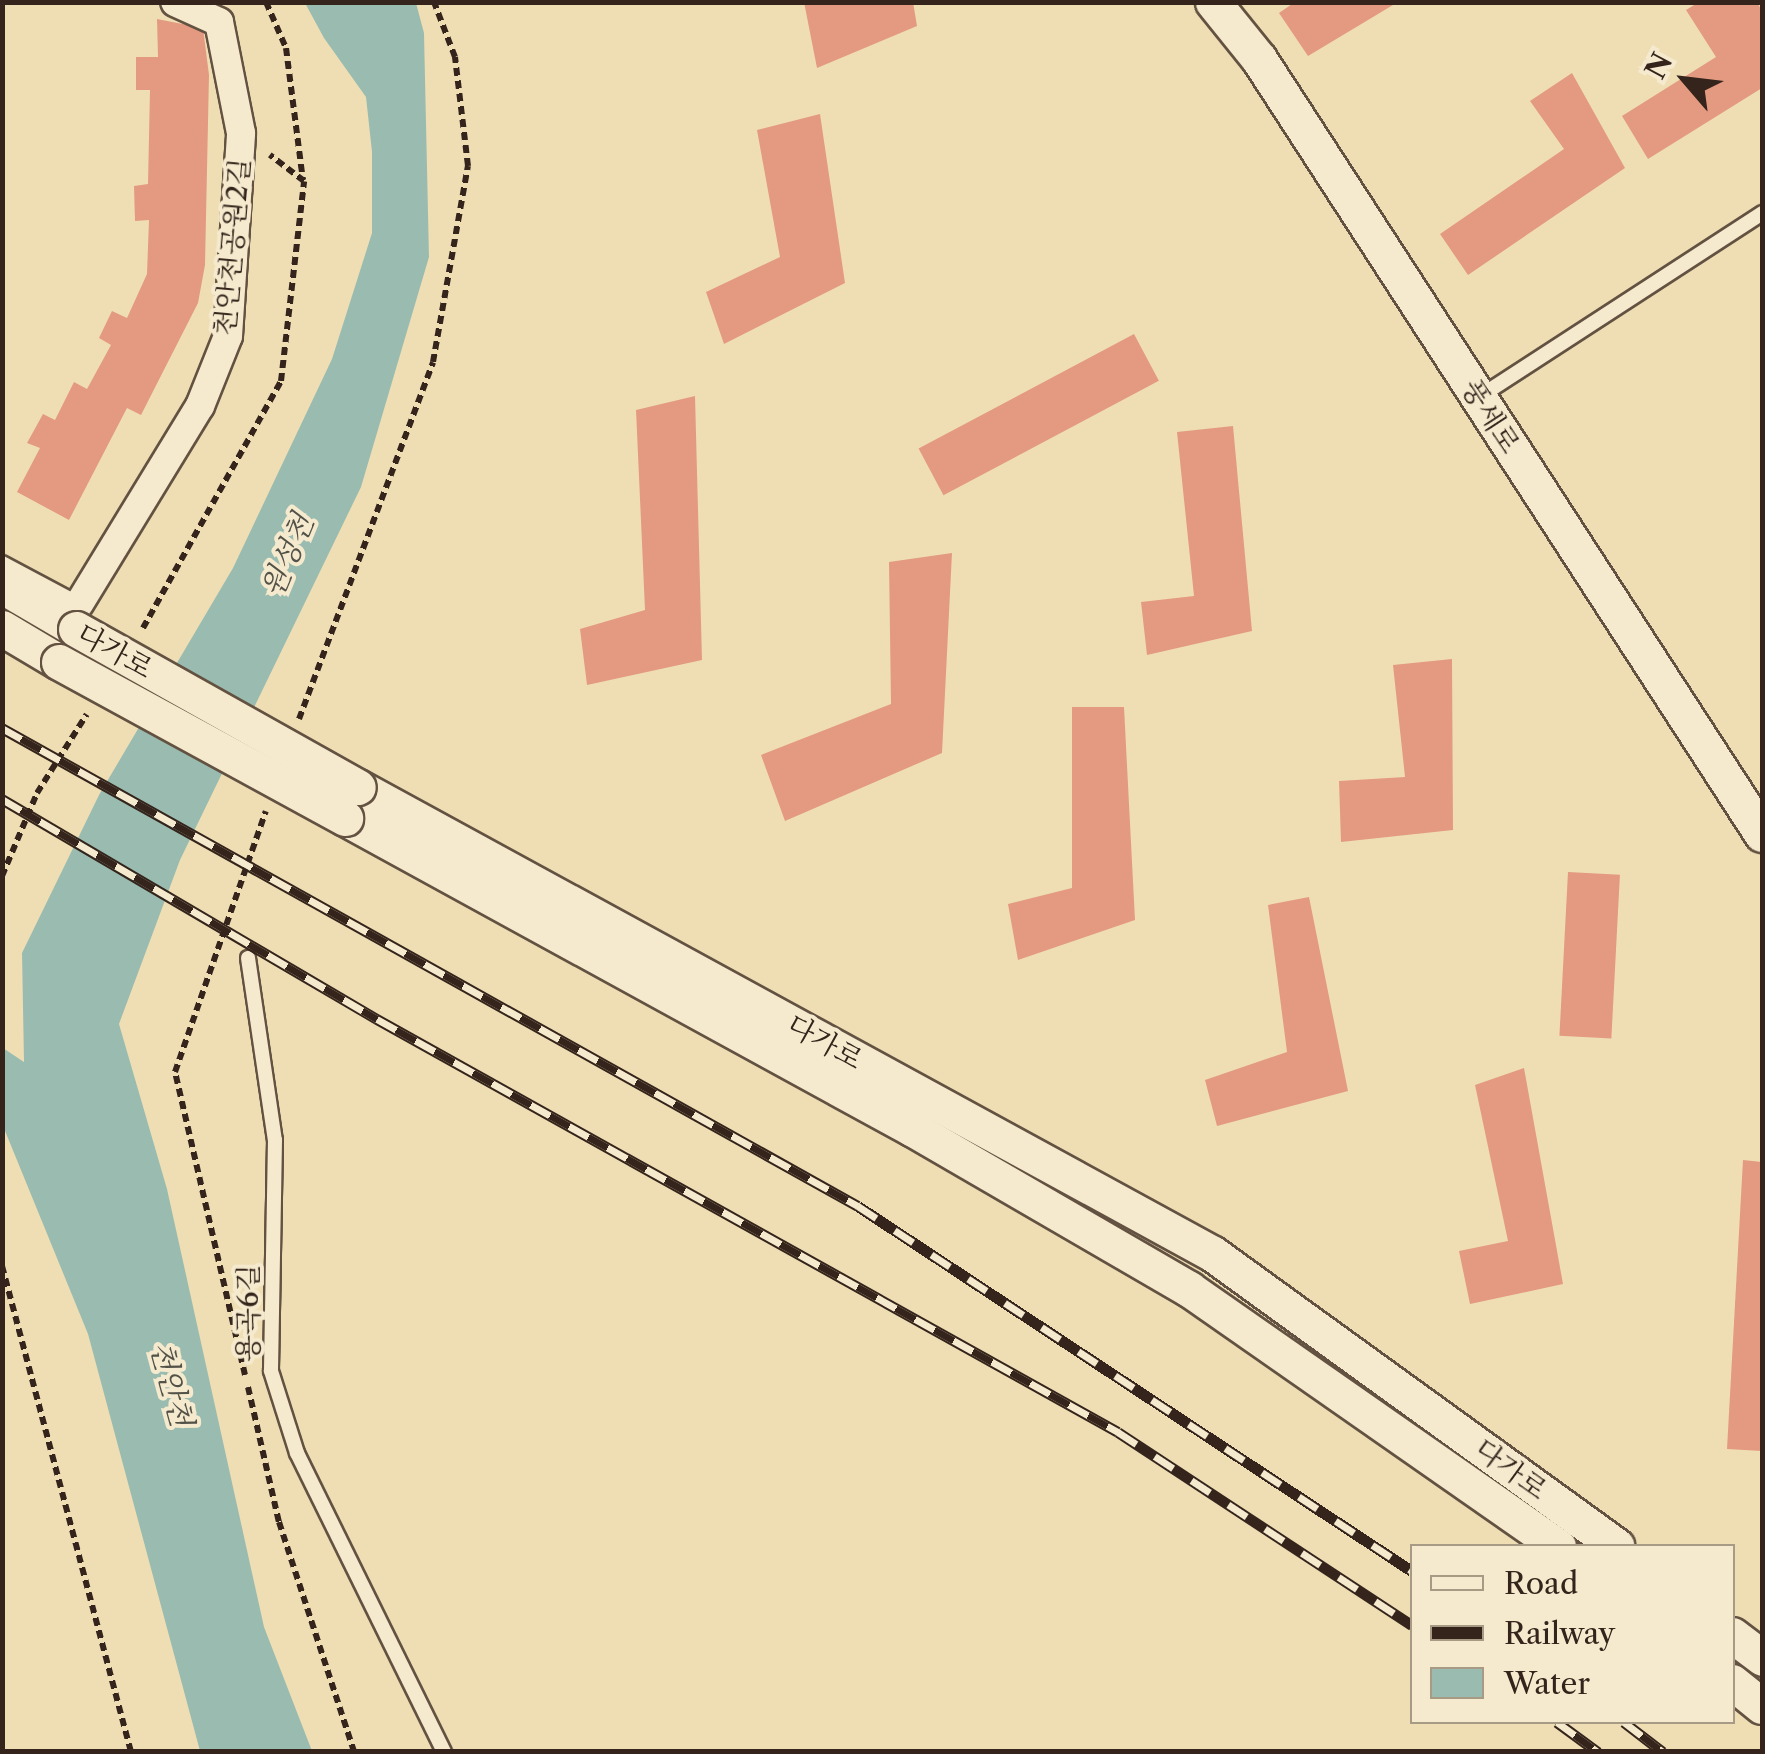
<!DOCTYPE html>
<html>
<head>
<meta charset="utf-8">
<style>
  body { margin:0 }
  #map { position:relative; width:1765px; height:1754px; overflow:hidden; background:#efdeb4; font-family:"Libre Caslon Text","Noto Serif KR",serif }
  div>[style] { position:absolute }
  .water>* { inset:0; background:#9abcb0 }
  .building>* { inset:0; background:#e39a81; transform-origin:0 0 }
  .path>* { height:6px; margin-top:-3px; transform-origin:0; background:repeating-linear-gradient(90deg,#34241b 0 8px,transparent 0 13px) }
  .roads { filter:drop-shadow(2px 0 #635241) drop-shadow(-2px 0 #635241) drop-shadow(0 2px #635241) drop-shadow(0 -2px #635241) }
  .service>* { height:14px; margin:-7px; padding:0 7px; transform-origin:7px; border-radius:7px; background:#f5eace }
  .minor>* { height:28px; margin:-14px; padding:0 14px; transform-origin:14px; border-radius:14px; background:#f5eace }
  .tertiary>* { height:35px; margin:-17.5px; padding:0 17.5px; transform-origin:17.5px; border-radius:17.5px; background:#f5eace }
  .rail>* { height:11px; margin-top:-5.5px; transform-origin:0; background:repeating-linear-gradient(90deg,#f5eace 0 22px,#34241b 0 44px); box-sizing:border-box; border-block:2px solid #34241b }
  .bridges { filter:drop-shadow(2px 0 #635241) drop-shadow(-2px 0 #635241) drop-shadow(0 2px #635241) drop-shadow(0 -2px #635241) }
  .tertiary-bridge>* { height:35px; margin:-17.5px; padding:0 17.5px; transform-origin:17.5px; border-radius:17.5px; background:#f5eace }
  span { translate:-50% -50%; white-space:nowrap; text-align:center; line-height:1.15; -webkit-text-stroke:8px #f5eace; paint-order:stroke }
  .street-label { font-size:28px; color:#34241b }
  .water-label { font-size:30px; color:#535248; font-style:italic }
  .frame { position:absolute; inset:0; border:5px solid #34241b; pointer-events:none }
  .legend { position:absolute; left:1410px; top:1544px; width:325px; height:180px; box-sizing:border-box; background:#f5eace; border:2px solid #a89b86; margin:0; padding:12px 18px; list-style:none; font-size:30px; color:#34241b }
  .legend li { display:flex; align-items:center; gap:20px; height:50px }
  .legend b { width:50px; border:2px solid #a89b86 }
  .north { position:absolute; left:1635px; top:30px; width:100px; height:100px; -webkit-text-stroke:8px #f5eace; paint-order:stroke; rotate:298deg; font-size:28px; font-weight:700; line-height:40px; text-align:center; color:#34241b }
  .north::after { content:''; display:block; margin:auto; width:35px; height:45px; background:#34241b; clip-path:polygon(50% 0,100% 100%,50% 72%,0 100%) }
</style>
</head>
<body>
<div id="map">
  <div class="water">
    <i style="clip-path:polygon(305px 3px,416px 3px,424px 33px,429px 257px,361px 487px,180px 860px,119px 1024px,167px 1189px,264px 1627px,312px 1751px,200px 1751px,88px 1334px,3px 1126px,3px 1048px,24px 1062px,22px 953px,99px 795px,233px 568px,332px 359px,372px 233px,372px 152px,366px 97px,324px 38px)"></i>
  </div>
  <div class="building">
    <i style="clip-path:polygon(804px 2px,913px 2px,917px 26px,817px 68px)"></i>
    <i style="clip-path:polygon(1295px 2px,1398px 2px,1308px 56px,1279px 13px)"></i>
    <i style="clip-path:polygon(1699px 2px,1757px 2px,1762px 11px,1762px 88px,1648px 159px,1622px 116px,1716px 57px,1686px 10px)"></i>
    <i style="clip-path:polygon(157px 19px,203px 28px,209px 75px,205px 265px,198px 303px,141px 415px,127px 408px,69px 520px,17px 492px,40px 448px,27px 443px,43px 414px,55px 420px,74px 382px,87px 389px,111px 345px,99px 338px,112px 311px,127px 318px,147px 274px,149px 220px,135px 221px,134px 186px,148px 184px,150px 90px,136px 90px,136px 57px,158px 57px)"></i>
    <i style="clip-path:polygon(1572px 73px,1625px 168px,1468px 275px,1440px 234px,1564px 149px,1530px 101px)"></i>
    <i style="clip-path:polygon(820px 114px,845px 283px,724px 344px,706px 292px,780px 257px,757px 130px)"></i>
    <i style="left:1134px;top:334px;width:53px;height:244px;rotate:62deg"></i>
    <i style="clip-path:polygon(695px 396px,702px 660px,587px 685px,580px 629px,645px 610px,636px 410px)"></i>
    <i style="clip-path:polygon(1233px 426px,1252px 631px,1147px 655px,1141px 602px,1194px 596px,1177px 432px)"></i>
    <i style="clip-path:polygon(952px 553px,942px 753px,785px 821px,761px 755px,891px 704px,889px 562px)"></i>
    <i style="clip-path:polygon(1452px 659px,1453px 830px,1341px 842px,1339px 781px,1405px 777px,1393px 665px)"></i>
    <i style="clip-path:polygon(1072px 707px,1124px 707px,1135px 920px,1018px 960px,1008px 904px,1072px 888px)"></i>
    <i style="left:1568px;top:872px;width:52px;height:164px;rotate:3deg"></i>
    <i style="clip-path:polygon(1309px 897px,1348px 1091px,1217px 1126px,1205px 1080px,1287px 1052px,1268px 905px)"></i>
    <i style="clip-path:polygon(1524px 1068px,1563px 1284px,1470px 1304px,1459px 1251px,1508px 1241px,1475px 1085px)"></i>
    <i style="clip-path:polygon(1743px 1160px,1762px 1162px,1762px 1451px,1727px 1449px)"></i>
  </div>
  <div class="path">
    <i style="left:266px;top:2px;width:50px;rotate:66.5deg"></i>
    <i style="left:286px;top:48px;width:133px;rotate:82.7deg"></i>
    <i style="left:143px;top:628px;width:283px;rotate:-60.8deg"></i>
    <i style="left:281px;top:381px;width:201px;rotate:-83.4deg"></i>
    <i style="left:304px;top:181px;width:43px;rotate:-142.6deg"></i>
    <i style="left:299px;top:719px;width:381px;rotate:-69.4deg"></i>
    <i style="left:433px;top:362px;width:199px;rotate:-79.9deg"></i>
    <i style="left:468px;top:166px;width:110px;rotate:-96.8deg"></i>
    <i style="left:455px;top:57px;width:59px;rotate:-110.9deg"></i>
    <i style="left:2px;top:876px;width:90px;rotate:-67.1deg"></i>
    <i style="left:37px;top:793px;width:93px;rotate:-57.7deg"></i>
    <i style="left:2px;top:1266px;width:503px;rotate:75.13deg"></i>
    <i style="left:245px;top:1375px;width:311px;rotate:-103deg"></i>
    <i style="left:175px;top:1072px;width:276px;rotate:-70.8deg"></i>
    <i style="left:248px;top:1387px;width:139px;rotate:77.1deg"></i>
    <i style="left:279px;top:1522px;width:242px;rotate:71.9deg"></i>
  </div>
  <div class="roads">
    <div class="service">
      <i style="left:1479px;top:397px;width:338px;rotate:-33deg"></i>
      <i style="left:2px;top:563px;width:87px;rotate:28deg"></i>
      <i style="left:248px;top:958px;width:184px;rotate:81.6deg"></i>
      <i style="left:275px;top:1140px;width:231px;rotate:91deg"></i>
      <i style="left:271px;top:1371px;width:86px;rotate:72.4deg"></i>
      <i style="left:297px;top:1453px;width:333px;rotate:63.8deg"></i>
    </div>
    <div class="minor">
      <i style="left:79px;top:604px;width:232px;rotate:-58.6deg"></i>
      <i style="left:200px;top:406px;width:75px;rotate:-68.2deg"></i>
      <i style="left:228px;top:336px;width:203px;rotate:-86.3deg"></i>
      <i style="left:241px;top:133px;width:113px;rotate:-101.2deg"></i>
      <i style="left:219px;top:22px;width:48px;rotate:-155.6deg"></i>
    </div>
    <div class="tertiary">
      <i style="left:1213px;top:2px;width:73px;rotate:51.1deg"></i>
      <i style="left:1259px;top:59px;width:924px;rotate:57.02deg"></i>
      <i style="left:2px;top:586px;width:86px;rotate:30.2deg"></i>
      <i style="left:2px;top:628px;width:66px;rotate:30.8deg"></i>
      <i style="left:358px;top:787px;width:974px;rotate:28.64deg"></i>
      <i style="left:1213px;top:1254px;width:498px;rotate:35.9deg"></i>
      <i style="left:345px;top:818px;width:648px;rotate:28.7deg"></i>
      <i style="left:913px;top:1129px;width:319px;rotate:30.1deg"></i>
      <i style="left:1189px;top:1289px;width:450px;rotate:34.9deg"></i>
      <i style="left:1732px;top:1635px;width:38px;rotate:37deg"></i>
      <i style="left:1732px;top:1682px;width:38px;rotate:39deg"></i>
    </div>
  </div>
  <div class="rail">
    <i style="left:2px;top:728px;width:980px;rotate:29.18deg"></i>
    <i style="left:858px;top:1206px;width:663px;rotate:33.38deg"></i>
    <i style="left:2px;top:799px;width:435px;rotate:30.4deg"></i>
    <i style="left:377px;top:1019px;width:848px;rotate:29.13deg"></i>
    <i style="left:1118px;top:1432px;width:352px;rotate:33.3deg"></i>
    <i style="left:1557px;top:1722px;width:51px;rotate:36.2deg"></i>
    <i style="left:1624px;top:1722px;width:49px;rotate:37.6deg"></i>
  </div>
  <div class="bridges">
    <div class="tertiary-bridge">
      <i style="left:76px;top:629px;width:323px;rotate:29.3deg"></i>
      <i style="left:59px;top:662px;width:326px;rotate:28.6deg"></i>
    </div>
  </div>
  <div class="street-label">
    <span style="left:232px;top:247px;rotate:-85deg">천안천공원2길</span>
    <span style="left:1491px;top:416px;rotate:57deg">풍세로</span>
    <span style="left:115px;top:651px;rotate:29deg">다가로</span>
    <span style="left:825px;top:1042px;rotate:29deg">다가로</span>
    <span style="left:248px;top:1313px;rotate:-90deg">용곡6길</span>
    <span style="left:1511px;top:1469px;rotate:36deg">다가로</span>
  </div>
  <div class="water-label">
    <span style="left:288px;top:556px;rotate:-67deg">원성천</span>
    <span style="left:171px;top:1384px;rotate:75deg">천안천</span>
  </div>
  <div class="frame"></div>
  <ul class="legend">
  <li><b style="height:12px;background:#f5eace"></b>Road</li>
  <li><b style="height:12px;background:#34241b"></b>Railway</li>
  <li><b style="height:28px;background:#9abcb0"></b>Water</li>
  </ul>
  <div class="north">N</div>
</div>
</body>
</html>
